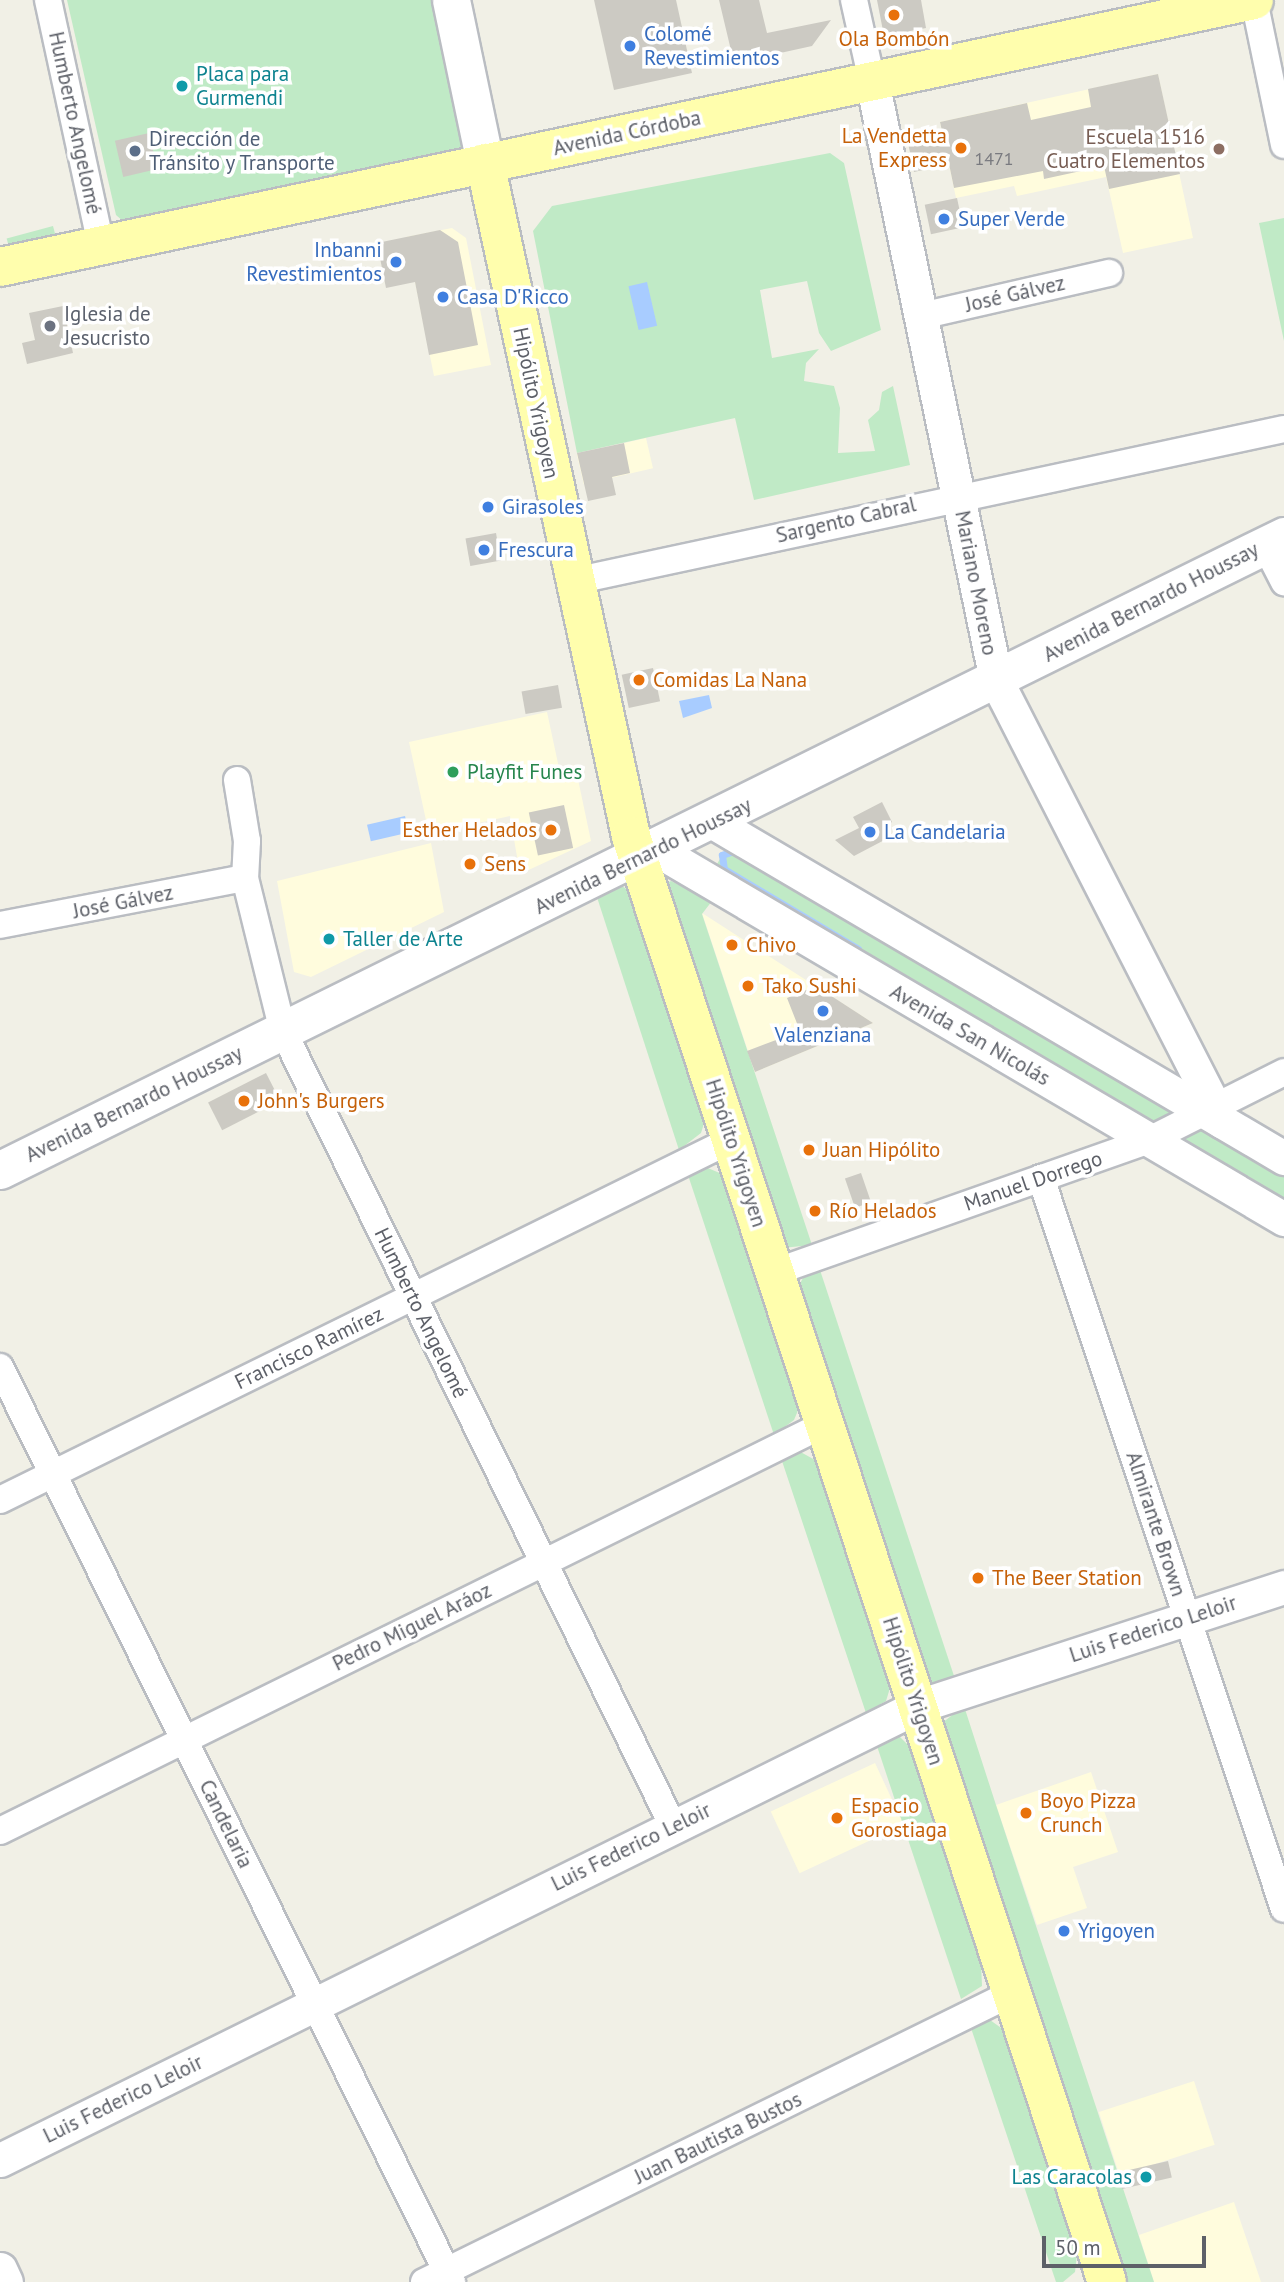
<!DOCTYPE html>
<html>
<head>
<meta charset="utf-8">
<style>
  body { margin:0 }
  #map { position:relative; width:1284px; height:2282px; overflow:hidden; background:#f1f0e6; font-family:"PT Sans",sans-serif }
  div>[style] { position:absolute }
  .commercial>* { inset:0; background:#fffcdd; transform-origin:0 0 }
  .green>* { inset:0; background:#c0eac6; transform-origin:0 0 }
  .water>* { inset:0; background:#a8ccff; transform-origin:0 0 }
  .stream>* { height:7px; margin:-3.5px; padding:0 3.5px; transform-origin:3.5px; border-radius:3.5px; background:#a8ccff }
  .building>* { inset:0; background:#cccac3; transform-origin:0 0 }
  .roads { filter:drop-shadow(2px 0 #babdc2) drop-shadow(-2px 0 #babdc2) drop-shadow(0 2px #babdc2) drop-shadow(0 -2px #babdc2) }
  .minor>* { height:26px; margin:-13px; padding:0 13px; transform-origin:13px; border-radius:13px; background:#fff }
  .tertiary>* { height:33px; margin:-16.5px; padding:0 16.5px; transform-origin:16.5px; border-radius:16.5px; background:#fff }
  .secondary>* { height:37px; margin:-18.5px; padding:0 18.5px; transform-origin:18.5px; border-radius:18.5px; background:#fff }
  .primary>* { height:38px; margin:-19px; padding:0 19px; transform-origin:19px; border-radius:19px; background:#fffead }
  .dots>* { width:19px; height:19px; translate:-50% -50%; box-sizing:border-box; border:4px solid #fff; border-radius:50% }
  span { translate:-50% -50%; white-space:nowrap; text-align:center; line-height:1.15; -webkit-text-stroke:7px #fff; paint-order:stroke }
  .number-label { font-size:18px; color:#797a7f }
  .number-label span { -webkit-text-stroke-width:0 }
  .shop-label { font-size:21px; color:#366cbe }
  .left { translate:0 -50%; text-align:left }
  .right { translate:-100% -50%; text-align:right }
  .food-label { font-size:21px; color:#c56008 }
  .culture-label { font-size:21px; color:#0d838f }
  .street-label { font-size:21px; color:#5d6068 }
  .education-label { font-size:21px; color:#785e54 }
  .service-label { font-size:21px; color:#4e5e75 }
  .worship-label { font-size:21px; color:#5b616d }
  .leisure-label { font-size:21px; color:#27864d }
  .scale { position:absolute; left:1042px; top:2236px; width:164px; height:32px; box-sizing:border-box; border:4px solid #5d6068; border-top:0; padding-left:9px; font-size:21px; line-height:24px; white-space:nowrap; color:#5d6068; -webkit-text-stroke:5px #fff; paint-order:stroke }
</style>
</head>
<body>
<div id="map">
  <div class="commercial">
    <i style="clip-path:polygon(1158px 74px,1193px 238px,1123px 253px,1106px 177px,1017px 196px,1014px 186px,956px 198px,940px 122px)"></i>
    <i style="clip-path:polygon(452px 228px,466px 238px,491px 365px,434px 376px,406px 237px)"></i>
    <i style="left:646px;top:438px;width:31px;height:71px;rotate:77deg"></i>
    <i style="clip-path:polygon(547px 712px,559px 768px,575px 765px,591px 841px,520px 874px,510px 816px,429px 834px,409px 742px)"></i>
    <i style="clip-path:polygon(431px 843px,444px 912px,311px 977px,294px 972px,277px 881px)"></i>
    <i style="clip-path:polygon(702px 913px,806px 980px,873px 1023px,755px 1072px)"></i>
    <i style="left:875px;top:1763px;width:68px;height:115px;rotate:65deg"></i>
    <i style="clip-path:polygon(1091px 1772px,1118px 1852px,1073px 1867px,1087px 1908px,1037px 1925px,996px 1805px)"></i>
    <i style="left:1194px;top:2081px;width:67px;height:100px;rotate:72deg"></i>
    <i style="clip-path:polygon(1234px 2202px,1261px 2282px,1154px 2282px,1139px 2235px)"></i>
  </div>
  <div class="green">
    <i style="clip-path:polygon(67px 0,435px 0,467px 147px,462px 154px,124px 222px,116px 215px)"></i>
    <i style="clip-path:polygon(830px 153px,844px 163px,881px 330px,831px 351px,819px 333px,807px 281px,760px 290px,772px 358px,819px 349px,806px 363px,804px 381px,834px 386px,840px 408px,838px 453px,875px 451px,868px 420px,879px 410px,882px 392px,893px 386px,910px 465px,754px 500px,735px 418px,577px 453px,533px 231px,552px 206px)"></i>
    <i style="clip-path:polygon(1284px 218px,1284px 341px,1259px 223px)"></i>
    <i style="left:53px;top:226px;width:11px;height:48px;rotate:75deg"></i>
    <i style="left:728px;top:845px;width:525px;height:28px;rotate:30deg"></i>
    <i style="clip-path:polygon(671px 881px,712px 901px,702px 914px,812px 1245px,782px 1248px,665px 884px)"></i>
    <i style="clip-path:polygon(618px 883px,629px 891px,705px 1120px,701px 1133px,679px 1150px,594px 888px)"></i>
    <i style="clip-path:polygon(1202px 1122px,1284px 1166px,1284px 1211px,1174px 1138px)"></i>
    <i style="clip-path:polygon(703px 1166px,722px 1174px,799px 1408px,794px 1420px,774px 1435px,688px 1175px)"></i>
    <i style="clip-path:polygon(820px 1270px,956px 1682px,935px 1686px,924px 1681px,796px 1291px,803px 1278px)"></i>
    <i style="clip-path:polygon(797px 1450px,815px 1460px,890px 1688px,886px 1701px,866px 1713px,781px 1458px)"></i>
    <i style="clip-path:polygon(964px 1706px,996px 1805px,1154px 2282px,1116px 2282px,942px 1723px)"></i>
    <i style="clip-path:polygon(898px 1735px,912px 1749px,981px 1963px,982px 1986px,961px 1999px,875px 1740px)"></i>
    <i style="clip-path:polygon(990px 2020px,1004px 2030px,1077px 2254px,1075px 2272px,1063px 2282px,1056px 2282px,970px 2025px)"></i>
  </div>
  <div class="water">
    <i style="left:647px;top:282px;width:45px;height:19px;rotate:77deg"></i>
    <i style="clip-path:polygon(709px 695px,712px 708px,683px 718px,679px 701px)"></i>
    <i style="left:405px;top:816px;width:17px;height:39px;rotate:77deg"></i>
  </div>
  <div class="stream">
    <i style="left:737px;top:850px;width:16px;rotate:162deg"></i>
    <i style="left:722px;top:855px;width:14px;rotate:82deg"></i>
    <i style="left:724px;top:869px;width:156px;rotate:30.8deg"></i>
  </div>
  <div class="building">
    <i style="clip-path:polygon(594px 0,676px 0,692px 73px,614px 90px)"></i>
    <i style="clip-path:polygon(719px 0,759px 0,767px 33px,831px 20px,812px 46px,734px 63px)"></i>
    <i style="clip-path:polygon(877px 0,921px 0,926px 28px,884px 36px)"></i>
    <i style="clip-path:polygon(1158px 74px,1180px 174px,1109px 189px,1104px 166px,1044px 179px,1043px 171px,954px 188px,949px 164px,914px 172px,907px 138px,942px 131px,940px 122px,1027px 103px,1031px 120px,1091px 107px,1088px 89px)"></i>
    <i style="left:149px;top:133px;width:37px;height:35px;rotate:77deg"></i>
    <i style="left:957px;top:198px;width:30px;height:33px;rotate:78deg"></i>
    <i style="clip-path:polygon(440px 230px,458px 242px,478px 345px,429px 355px,415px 282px,386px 288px,377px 243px)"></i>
    <i style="clip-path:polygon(63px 306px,73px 353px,27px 364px,22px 343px,35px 340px,29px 313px)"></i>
    <i style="clip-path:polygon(624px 443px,630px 473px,612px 477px,616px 495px,588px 501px,577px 453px)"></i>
    <i style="left:496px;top:533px;width:28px;height:31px;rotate:80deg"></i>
    <i style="left:653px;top:668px;width:34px;height:32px;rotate:78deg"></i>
    <i style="left:558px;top:685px;width:23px;height:37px;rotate:80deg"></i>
    <i style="clip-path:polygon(882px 802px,892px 822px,886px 826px,892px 836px,854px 856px,835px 840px,859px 828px,853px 817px)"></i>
    <i style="left:564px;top:805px;width:44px;height:36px;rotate:78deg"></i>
    <i style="clip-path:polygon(816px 986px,873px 1023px,755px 1072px,747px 1051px,800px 1031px,787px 998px)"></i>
    <i style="left:266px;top:1073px;width:31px;height:65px;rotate:63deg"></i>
    <i style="left:861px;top:1173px;width:31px;height:17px;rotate:71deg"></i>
    <i style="left:1168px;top:2161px;width:17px;height:51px;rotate:77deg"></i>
  </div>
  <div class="roads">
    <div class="minor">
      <i style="left:48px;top:0;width:251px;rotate:77.8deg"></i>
      <i style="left:854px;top:0;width:83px;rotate:77.5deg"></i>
      <i style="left:1254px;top:0;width:148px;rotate:78.3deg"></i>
      <i style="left:921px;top:316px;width:193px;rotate:-12.9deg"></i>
      <i style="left:1265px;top:545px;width:42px;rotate:62.8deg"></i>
      <i style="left:574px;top:581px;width:726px;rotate:-12.08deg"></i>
      <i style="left:237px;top:780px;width:62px;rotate:80.7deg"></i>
      <i style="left:247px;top:841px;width:37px;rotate:93deg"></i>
      <i style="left:245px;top:878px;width:158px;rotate:76.1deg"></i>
      <i style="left:283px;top:1031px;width:886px;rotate:63.87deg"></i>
      <i style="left:0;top:925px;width:249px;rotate:-10.9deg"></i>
      <i style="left:1041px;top:1178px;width:770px;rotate:71.61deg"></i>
      <i style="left:775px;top:1272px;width:397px;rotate:-19.4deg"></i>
      <i style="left:1149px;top:1140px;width:151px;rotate:-26.7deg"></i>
      <i style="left:0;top:1367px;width:1021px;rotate:63.71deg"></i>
      <i style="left:0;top:1500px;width:815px;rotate:-26.22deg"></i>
      <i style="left:0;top:1831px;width:920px;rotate:-26.26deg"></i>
      <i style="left:424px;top:2282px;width:655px;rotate:-26.17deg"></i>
    </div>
    <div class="tertiary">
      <i style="left:872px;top:81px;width:612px;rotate:78.3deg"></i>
      <i style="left:996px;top:680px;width:496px;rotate:62.9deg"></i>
      <i style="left:713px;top:822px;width:663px;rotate:30.47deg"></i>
      <i style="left:657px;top:850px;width:728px;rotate:30.48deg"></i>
      <i style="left:0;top:2160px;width:1024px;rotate:-26.31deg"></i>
      <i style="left:918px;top:1706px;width:385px;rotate:-18deg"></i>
      <i style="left:0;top:2269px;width:14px;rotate:65deg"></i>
    </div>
    <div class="secondary">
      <i style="left:451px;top:0;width:167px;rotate:78.2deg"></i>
      <i style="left:0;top:1170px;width:1432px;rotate:-26.28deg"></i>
    </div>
    <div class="primary">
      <i style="left:485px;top:163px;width:689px;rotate:77.76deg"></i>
      <i style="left:631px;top:836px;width:1522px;rotate:71.78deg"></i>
      <i style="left:0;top:267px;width:1282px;rotate:-12.02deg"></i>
    </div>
  </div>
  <div class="dots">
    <i style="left:894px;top:15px;background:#e8710a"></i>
    <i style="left:630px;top:46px;background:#3f7fe0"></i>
    <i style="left:182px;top:86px;background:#0f9aa8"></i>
    <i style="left:961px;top:148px;background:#e8710a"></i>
    <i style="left:1219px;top:149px;background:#8d6e63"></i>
    <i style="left:135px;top:151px;background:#5c6f8a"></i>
    <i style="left:944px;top:219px;background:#3f7fe0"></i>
    <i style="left:396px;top:262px;background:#3f7fe0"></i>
    <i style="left:443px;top:297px;background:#3f7fe0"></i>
    <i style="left:50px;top:326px;background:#6b7280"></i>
    <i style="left:488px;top:507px;background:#3f7fe0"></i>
    <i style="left:484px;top:550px;background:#3f7fe0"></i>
    <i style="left:639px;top:680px;background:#e8710a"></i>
    <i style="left:453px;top:772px;background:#2e9e5b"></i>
    <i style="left:551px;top:830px;background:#e8710a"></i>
    <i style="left:870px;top:832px;background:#3f7fe0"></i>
    <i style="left:470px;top:864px;background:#e8710a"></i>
    <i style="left:329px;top:939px;background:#0f9aa8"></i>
    <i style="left:732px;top:945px;background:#e8710a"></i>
    <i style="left:748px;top:986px;background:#e8710a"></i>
    <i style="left:823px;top:1011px;background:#3f7fe0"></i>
    <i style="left:244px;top:1101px;background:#e8710a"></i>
    <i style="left:809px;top:1150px;background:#e8710a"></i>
    <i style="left:815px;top:1211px;background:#e8710a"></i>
    <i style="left:978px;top:1578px;background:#e8710a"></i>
    <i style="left:1026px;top:1813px;background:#e8710a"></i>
    <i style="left:837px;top:1818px;background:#e8710a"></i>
    <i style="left:1064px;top:1931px;background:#3f7fe0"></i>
    <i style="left:1146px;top:2177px;background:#0f9aa8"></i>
  </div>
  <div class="number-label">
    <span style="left:994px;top:159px">1471</span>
  </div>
  <div class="shop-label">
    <span class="left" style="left:644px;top:46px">Colomé<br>Revestimientos</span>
    <span class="left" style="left:958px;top:219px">Super Verde</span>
    <span class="right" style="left:382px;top:262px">Inbanni<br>Revestimientos</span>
    <span class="left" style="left:457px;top:297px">Casa D'Ricco</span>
    <span class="left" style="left:502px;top:507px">Girasoles</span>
    <span class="left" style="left:498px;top:550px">Frescura</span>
    <span class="left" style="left:884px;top:832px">La Candelaria</span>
    <span style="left:823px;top:1035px">Valenziana</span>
    <span class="left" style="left:1078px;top:1931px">Yrigoyen</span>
  </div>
  <div class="food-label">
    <span style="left:894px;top:39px">Ola Bombón</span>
    <span class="right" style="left:947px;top:148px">La Vendetta<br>Express</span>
    <span class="left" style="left:653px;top:680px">Comidas La Nana</span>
    <span class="right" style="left:537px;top:830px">Esther Helados</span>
    <span class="left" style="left:484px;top:864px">Sens</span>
    <span class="left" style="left:746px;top:945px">Chivo</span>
    <span class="left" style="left:762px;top:986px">Tako Sushi</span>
    <span class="left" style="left:258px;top:1101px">John's Burgers</span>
    <span class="left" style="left:823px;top:1150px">Juan Hipólito</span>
    <span class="left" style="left:829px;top:1211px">Río Helados</span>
    <span class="left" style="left:992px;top:1578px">The Beer Station</span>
    <span class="left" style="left:1040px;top:1813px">Boyo Pizza<br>Crunch</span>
    <span class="left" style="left:851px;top:1818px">Espacio<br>Gorostiaga</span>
  </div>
  <div class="culture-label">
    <span class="left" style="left:196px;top:86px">Placa para<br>Gurmendi</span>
    <span class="left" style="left:343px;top:939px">Taller de Arte</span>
    <span class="right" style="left:1132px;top:2177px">Las Caracolas</span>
  </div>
  <div class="street-label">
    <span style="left:75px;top:123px;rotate:78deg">Humberto Angelomé</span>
    <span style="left:627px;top:133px;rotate:-12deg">Avenida Córdoba</span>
    <span style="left:1015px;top:294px;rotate:-13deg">José Gálvez</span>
    <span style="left:536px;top:403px;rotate:78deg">Hipólito Yrigoyen</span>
    <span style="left:846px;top:520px;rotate:-13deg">Sargento Cabral</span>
    <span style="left:976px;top:583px;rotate:79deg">Mariano Moreno</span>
    <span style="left:1151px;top:602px;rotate:-27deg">Avenida Bernardo Houssay</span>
    <span style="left:643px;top:856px;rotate:-26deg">Avenida Bernardo Houssay</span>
    <span style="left:123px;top:902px;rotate:-11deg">José Gálvez</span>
    <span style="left:970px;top:1035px;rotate:30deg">Avenida San Nicolás</span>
    <span style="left:134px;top:1104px;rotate:-26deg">Avenida Bernardo Houssay</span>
    <span style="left:736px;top:1153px;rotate:72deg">Hipólito Yrigoyen</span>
    <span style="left:1033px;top:1181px;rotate:-19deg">Manuel Dorrego</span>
    <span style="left:421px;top:1313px;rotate:64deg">Humberto Angelomé</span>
    <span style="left:309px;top:1348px;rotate:-26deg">Francisco Ramírez</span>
    <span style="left:1156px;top:1524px;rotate:72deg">Almirante Brown</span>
    <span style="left:412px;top:1627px;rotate:-26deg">Pedro Miguel Aráoz</span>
    <span style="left:1153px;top:1629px;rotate:-18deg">Luis Federico Leloir</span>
    <span style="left:913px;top:1691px;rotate:72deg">Hipólito Yrigoyen</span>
    <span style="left:226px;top:1824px;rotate:64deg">Candelaria</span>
    <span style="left:631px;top:1847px;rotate:-26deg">Luis Federico Leloir</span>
    <span style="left:123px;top:2099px;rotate:-26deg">Luis Federico Leloir</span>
    <span style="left:718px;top:2138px;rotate:-26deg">Juan Bautista Bustos</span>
  </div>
  <div class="education-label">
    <span class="right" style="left:1205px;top:149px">Escuela 1516<br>Cuatro Elementos</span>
  </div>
  <div class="service-label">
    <span class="left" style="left:149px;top:151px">Dirección de<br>Tránsito y Transporte</span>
  </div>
  <div class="worship-label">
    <span class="left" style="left:64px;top:326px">Iglesia de<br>Jesucristo</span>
  </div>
  <div class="leisure-label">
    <span class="left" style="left:467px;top:772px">Playfit Funes</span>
  </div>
  <div class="scale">50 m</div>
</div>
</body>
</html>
